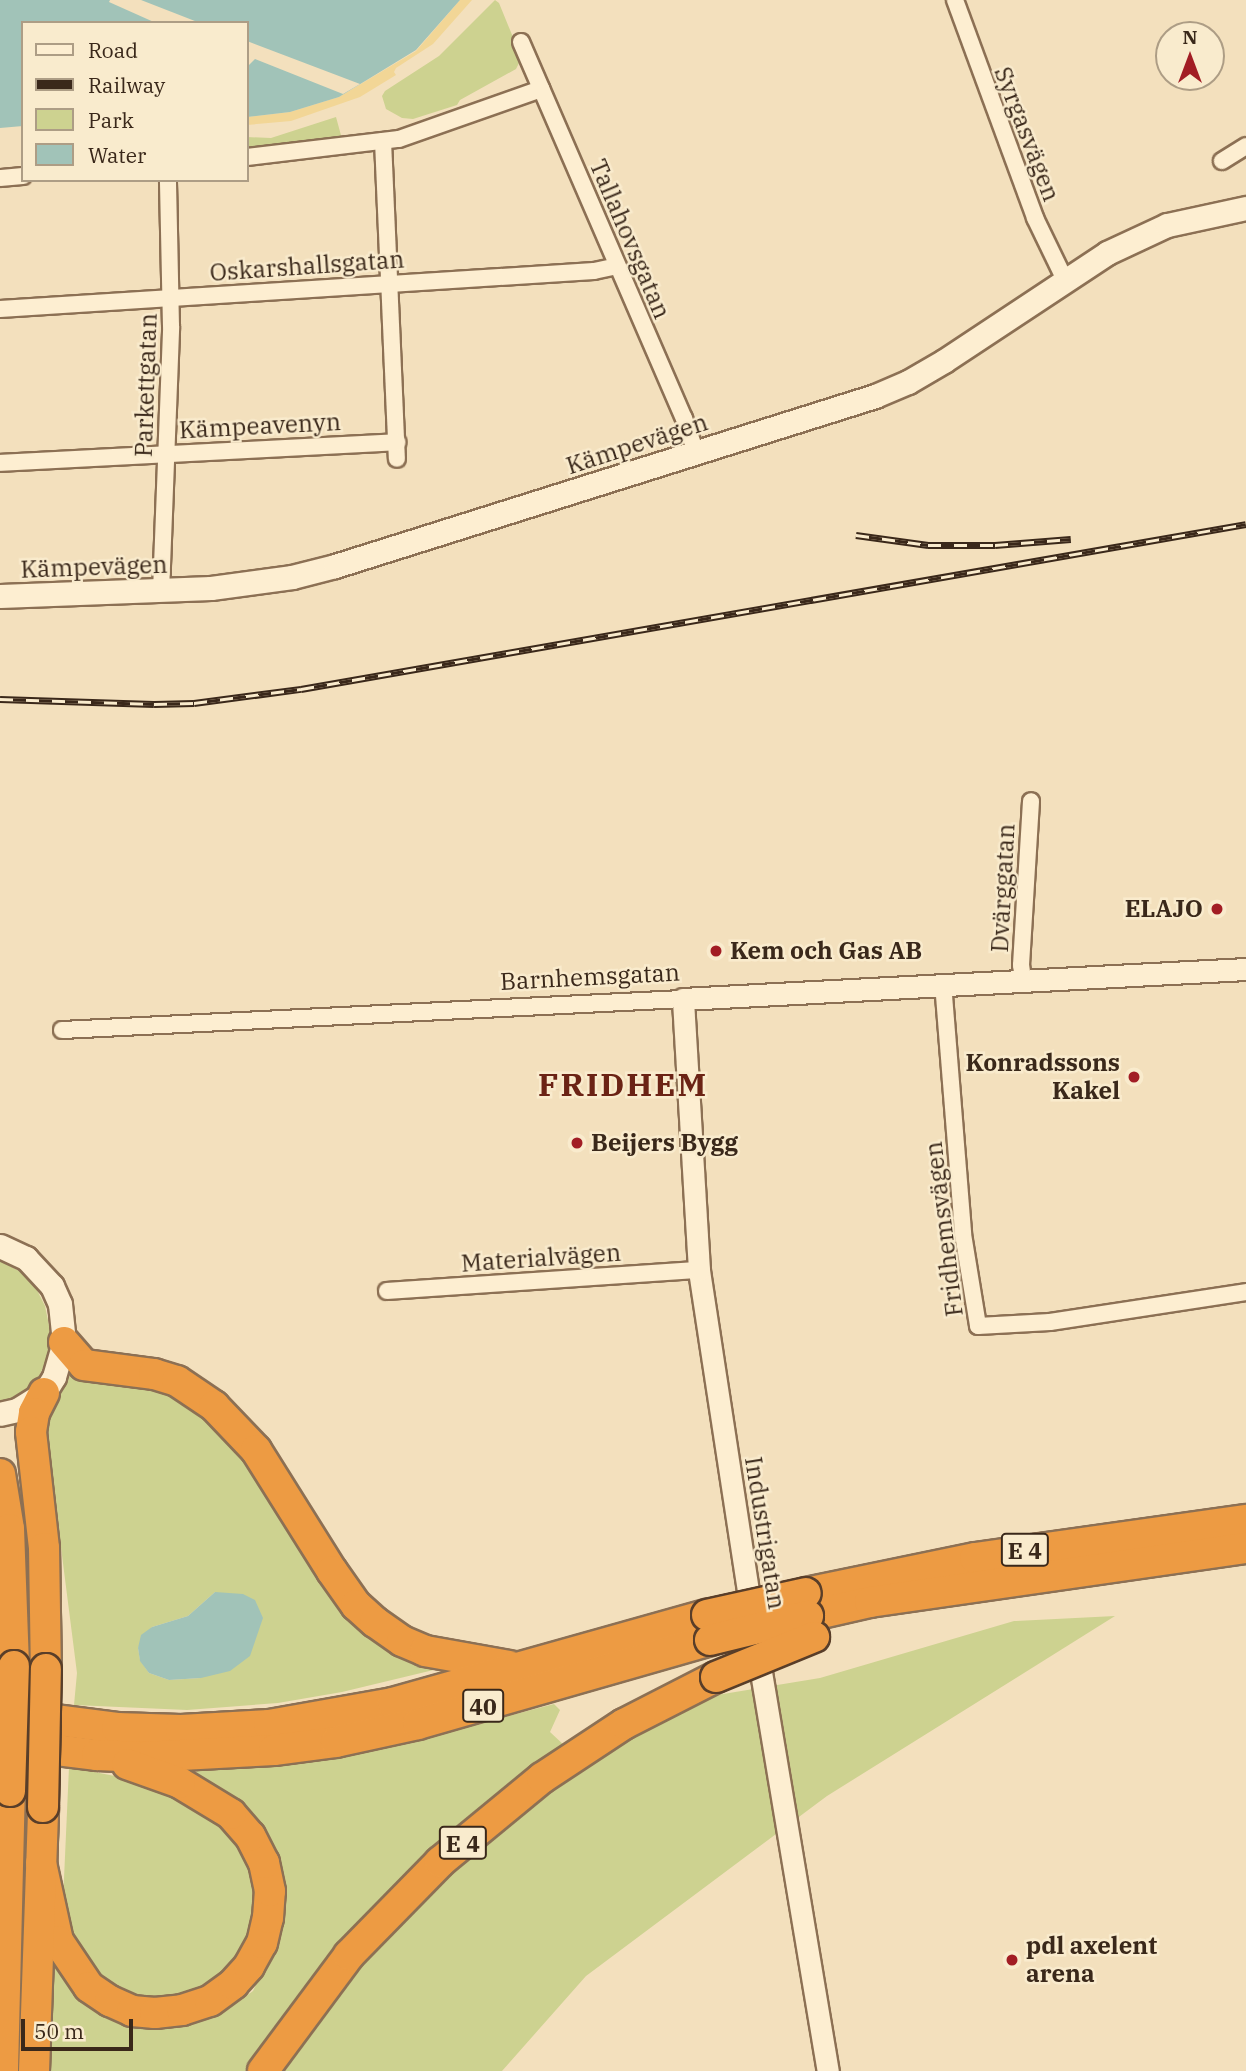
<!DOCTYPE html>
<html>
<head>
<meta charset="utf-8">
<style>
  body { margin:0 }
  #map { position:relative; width:1246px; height:2071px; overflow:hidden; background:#f3e0bd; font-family:"IBM Plex Serif",serif }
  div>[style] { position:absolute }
  .green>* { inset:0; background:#cdd290 }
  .sand>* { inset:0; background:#f2d696 }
  .water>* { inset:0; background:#a1c3b8 }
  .pier>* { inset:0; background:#f3e0bd }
  .roads { filter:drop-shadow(2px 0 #8c7054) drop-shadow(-2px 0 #8c7054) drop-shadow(0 2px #8c7054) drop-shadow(0 -2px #8c7054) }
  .minor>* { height:16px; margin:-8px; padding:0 8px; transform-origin:8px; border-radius:8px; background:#fdeed1 }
  .tertiary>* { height:21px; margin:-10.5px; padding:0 10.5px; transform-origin:10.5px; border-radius:10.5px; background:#fdeed1 }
  .secondary>* { height:23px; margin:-11.5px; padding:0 11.5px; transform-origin:11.5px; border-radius:11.5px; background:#fdeed1 }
  .motorway>* { height:30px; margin:-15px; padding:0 15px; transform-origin:15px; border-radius:15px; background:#ed9b43 }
  .rail>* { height:7px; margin-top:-3.5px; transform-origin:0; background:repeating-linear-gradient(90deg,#f9ebcd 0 13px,#3a281a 0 26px); box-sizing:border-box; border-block:2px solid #3a281a }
  .bridges { filter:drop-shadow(2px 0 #593e29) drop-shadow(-2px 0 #593e29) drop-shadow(0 2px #593e29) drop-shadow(0 -2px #593e29) }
  .motorway-bridge>* { height:30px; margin:-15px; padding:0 15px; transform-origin:15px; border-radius:15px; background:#ed9b43 }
  .dots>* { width:19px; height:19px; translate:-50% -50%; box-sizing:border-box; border:4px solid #f9ebcd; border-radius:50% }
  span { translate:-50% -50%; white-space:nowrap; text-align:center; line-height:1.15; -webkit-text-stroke:5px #f9ebcd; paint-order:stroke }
  .shield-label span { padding:2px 5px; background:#f9ebcd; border:2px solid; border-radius:5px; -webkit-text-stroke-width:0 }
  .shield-label { font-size:23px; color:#3a281a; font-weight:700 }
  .street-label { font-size:24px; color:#3a281a }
  .poi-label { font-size:24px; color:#3a281a; font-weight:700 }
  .right { translate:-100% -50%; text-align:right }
  .left { translate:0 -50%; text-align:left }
  .district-label { font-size:32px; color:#6b2315; font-weight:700; letter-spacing:2px }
  .legend { position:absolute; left:21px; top:21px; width:228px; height:161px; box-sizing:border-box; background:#f9ebcd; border:2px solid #ad9d85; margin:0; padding:9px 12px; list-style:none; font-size:21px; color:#3a281a }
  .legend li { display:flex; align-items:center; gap:14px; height:35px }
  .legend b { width:35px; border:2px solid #ad9d85 }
  .north { position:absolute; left:1155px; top:21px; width:70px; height:70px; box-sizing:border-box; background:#f9ebcd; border:2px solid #ad9d85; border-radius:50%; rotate:0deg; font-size:19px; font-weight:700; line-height:28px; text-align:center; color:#3a281a }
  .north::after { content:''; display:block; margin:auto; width:24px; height:32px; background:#a21d24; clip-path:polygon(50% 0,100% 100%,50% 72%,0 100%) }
  .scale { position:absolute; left:21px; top:2019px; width:112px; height:32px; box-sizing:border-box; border:4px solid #3a281a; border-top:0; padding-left:9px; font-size:21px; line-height:24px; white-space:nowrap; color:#3a281a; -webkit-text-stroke:5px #f9ebcd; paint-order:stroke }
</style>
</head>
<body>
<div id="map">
  <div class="green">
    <i style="clip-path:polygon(495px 0,499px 3px,517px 47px,519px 63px,516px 69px,460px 100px,457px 105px,413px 119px,402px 118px,386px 109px,382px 96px,385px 91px,439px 56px)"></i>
    <i style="clip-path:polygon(336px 117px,342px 139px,247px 151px,247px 137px,271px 138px)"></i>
    <i style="clip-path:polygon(0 1261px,23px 1273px,36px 1288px,45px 1306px,50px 1330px,47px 1359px,37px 1381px,20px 1397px,0 1401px)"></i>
    <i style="clip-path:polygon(evenodd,71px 1373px,91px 1379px,149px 1385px,179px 1396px,196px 1407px,248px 1457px,322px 1576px,446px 1667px,342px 1692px,278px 1703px,187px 1710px,74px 1705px,77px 1673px,46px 1430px,50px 1414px,71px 1373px,215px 1592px,201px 1678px,169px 1680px,149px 1673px,140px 1660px,138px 1648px,152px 1627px,188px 1616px,215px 1592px)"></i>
    <i style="clip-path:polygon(1115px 1616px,827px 1796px,586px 1976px,502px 2071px,279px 2071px,397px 1921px,502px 1829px,603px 1752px,717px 1695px,820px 1678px,1014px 1621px)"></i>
    <i style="clip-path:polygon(554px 1704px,560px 1710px,550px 1732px,566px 1747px,254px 2071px,49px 2071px,53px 1957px,155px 2026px,184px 2026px,218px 2016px,253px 1991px,268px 1958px,282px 1911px,196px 1776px,197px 1769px,250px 1767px,373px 1751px)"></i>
    <i style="clip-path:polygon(69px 1767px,130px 1779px,200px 1806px,224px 1828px,248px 1861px,257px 1886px,254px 1918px,245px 1947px,230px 1970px,189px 1998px,138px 2001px,93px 1977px,68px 1932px,63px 1901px)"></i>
  </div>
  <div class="sand">
    <i style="clip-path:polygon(460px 0,472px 0,433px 44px,396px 68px,394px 72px,396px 75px,360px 97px,291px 121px,247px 125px,247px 117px,290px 112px,339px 97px,416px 51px)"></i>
  </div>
  <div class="water">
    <i style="clip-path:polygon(0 0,460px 0,416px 50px,339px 97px,290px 112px,247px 117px,247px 23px,23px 23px,23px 126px,0 128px)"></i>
    <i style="clip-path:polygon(215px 1592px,243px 1594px,255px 1600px,263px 1618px,250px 1656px,230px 1671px,201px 1678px,169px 1680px,149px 1673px,140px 1661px,138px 1648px,141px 1635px,152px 1627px,188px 1616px)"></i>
  </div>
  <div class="pier">
    <i style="clip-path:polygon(110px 0,141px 0,200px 23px,156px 23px,109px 2px)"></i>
    <i style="clip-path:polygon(247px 41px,360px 84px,343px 94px,255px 59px,247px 67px)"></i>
  </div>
  <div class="roads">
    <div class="minor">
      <i style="left:955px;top:0;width:232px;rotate:69.8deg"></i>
      <i style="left:1035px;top:218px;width:69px;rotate:64.2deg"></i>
      <i style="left:521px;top:42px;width:410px;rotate:66.6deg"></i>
      <i style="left:684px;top:418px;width:37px;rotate:71deg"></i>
      <i style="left:383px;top:141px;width:318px;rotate:87.5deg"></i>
      <i style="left:247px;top:157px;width:153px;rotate:-6.8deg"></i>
      <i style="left:399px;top:139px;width:151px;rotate:-19.4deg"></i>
      <i style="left:1222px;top:161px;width:28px;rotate:-32deg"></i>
      <i style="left:0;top:178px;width:23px;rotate:-5deg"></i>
      <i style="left:0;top:309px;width:595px;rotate:-3.66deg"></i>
      <i style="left:594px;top:271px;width:24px;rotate:-12deg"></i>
      <i style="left:0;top:463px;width:398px;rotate:-3deg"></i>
      <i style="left:161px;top:592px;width:266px;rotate:-87.8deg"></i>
      <i style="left:171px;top:326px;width:146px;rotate:-91.2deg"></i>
      <i style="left:1023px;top:979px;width:14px;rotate:-98deg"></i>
      <i style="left:1021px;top:965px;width:164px;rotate:-86.5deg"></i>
      <i style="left:943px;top:983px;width:252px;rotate:85.4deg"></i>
      <i style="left:963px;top:1234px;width:93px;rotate:80.7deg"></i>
      <i style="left:978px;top:1326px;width:72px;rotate:-3.2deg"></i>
      <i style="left:1050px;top:1322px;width:198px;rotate:-8.7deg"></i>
      <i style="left:62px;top:1030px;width:622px;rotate:-2.86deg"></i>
      <i style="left:387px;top:1291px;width:313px;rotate:-3.9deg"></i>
    </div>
    <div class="tertiary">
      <i style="left:752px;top:1617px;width:351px;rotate:-98.7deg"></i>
      <i style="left:699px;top:1270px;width:271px;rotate:-93.4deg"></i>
      <i style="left:683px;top:999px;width:564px;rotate:-3.05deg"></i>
      <i style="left:757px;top:1648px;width:429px;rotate:80.5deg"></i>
    </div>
    <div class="secondary">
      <i style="left:0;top:596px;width:211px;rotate:-2.2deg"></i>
      <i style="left:211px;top:588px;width:82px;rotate:-7.7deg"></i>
      <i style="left:292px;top:577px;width:44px;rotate:-14.3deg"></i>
      <i style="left:335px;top:566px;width:566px;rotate:-17.47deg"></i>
      <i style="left:875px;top:396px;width:36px;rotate:-23deg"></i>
      <i style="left:908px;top:382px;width:42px;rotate:-30.3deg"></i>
      <i style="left:944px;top:361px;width:196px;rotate:-33.5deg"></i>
      <i style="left:1107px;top:253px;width:66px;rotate:-25deg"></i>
      <i style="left:1167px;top:225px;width:81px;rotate:-12.1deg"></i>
      <i style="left:0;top:1246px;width:29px;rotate:25deg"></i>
      <i style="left:26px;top:1258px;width:38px;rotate:47deg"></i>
      <i style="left:52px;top:1286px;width:20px;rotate:66deg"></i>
      <i style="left:60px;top:1304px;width:38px;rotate:84deg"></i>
      <i style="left:64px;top:1342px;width:36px;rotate:106deg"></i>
      <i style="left:54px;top:1377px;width:19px;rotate:122deg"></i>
      <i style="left:44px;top:1393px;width:32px;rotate:148deg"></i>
      <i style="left:17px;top:1410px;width:17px;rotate:167deg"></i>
    </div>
    <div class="motorway">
      <i style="left:64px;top:1342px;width:30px;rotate:49deg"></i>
      <i style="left:84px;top:1365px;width:71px;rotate:7.3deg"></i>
      <i style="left:154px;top:1374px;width:24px;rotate:17deg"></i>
      <i style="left:177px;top:1381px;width:45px;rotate:34deg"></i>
      <i style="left:214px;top:1406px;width:61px;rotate:46.3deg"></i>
      <i style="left:256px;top:1450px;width:143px;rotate:57.9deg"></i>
      <i style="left:332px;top:1571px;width:42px;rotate:54.8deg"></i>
      <i style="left:356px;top:1605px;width:25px;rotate:42deg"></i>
      <i style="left:375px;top:1622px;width:33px;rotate:35deg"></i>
      <i style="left:402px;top:1641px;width:25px;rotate:23deg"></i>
      <i style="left:425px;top:1651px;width:85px;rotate:10.1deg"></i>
      <i style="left:44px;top:1393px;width:22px;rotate:117deg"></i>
      <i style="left:34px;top:1413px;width:19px;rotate:99deg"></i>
      <i style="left:31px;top:1432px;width:117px;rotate:83.6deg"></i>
      <i style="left:44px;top:1548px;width:121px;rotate:89.1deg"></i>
      <i style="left:0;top:1474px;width:56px;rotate:80.7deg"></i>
      <i style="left:9px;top:1529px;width:137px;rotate:87.9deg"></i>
      <i style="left:806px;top:1593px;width:173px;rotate:-11.7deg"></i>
      <i style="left:975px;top:1558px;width:274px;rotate:-8deg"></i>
      <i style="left:808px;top:1616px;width:64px;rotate:-12.7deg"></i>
      <i style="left:870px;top:1602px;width:380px;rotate:-8.2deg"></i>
      <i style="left:0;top:1713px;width:118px;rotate:7.3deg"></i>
      <i style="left:117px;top:1728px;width:64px;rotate:1.8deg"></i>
      <i style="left:181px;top:1730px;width:88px;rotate:-3.3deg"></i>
      <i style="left:269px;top:1725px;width:126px;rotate:-10.1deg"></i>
      <i style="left:393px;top:1703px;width:326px;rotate:-15.7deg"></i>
      <i style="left:0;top:1743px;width:98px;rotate:7.1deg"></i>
      <i style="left:97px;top:1755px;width:47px;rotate:2.4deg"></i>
      <i style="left:144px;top:1757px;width:130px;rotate:-3.1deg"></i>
      <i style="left:274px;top:1750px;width:63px;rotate:-7.4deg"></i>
      <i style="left:336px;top:1742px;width:84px;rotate:-12.4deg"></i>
      <i style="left:418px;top:1724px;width:304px;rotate:-16deg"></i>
      <i style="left:41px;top:1863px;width:80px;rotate:77.7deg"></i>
      <i style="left:58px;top:1941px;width:55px;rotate:56deg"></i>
      <i style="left:89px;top:1987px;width:25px;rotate:34deg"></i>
      <i style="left:110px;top:2001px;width:24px;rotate:24deg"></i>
      <i style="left:132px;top:2011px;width:23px;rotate:5deg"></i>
      <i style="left:155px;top:2013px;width:27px;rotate:-6deg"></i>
      <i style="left:182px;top:2010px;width:29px;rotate:-18deg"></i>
      <i style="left:210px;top:2001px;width:29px;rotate:-36deg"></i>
      <i style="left:233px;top:1984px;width:24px;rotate:-48deg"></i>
      <i style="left:249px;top:1966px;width:26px;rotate:-61deg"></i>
      <i style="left:262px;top:1943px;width:26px;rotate:-77deg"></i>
      <i style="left:268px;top:1918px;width:27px;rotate:-86deg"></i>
      <i style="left:270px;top:1891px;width:29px;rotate:-102deg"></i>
      <i style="left:264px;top:1863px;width:30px;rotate:-117deg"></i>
      <i style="left:250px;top:1836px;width:29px;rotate:-131deg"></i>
      <i style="left:231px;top:1814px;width:60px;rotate:-148.7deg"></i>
      <i style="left:180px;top:1783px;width:56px;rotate:-160.3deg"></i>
      <i style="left:3px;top:2071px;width:280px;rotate:-88.6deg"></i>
      <i style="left:34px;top:2071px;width:264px;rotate:-88deg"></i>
      <i style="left:263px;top:2071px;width:144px;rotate:-53.4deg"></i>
      <i style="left:349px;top:1955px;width:130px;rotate:-45.6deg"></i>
      <i style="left:440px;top:1862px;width:132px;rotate:-39.5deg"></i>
      <i style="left:542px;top:1778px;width:98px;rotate:-33.4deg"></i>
      <i style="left:624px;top:1724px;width:103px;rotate:-27.1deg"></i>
    </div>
  </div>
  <div class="rail">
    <i style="left:856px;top:535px;width:73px;rotate:7.9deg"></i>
    <i style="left:928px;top:545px;width:67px"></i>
    <i style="left:995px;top:545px;width:76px;rotate:-4.5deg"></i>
    <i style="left:0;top:699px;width:154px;rotate:1.9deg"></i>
    <i style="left:154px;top:704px;width:40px;rotate:-1.4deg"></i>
    <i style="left:194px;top:703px;width:108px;rotate:-7.5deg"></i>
    <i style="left:301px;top:689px;width:959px;rotate:-9.9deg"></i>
  </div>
  <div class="bridges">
    <div class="motorway-bridge">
      <i style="left:707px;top:1615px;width:101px;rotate:-12.5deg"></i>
      <i style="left:710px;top:1640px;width:101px;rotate:-13.8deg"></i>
      <i style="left:716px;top:1677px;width:106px;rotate:-22.2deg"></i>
      <i style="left:10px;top:1791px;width:125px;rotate:-88.2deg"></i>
      <i style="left:43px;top:1807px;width:138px;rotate:-88.8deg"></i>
    </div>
  </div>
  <div class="dots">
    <i style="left:1217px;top:909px;background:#a21d24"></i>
    <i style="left:716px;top:951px;background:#a21d24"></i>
    <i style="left:1134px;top:1077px;background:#a21d24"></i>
    <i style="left:577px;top:1143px;background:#a21d24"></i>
    <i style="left:1012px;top:1960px;background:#a21d24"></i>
  </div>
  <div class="shield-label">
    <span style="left:1025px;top:1550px">E 4</span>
    <span style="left:483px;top:1706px">40</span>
    <span style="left:463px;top:1843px">E 4</span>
  </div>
  <div class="street-label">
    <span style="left:1027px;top:134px;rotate:69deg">Syrgasvägen</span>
    <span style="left:630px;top:239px;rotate:67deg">Tallahovsgatan</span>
    <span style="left:307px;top:266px;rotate:-4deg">Oskarshallsgatan</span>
    <span style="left:146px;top:385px;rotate:-88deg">Parkettgatan</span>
    <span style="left:260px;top:426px;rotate:-3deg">Kämpeavenyn</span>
    <span style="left:637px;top:444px;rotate:-18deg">Kämpevägen</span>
    <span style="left:94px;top:567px;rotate:-2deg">Kämpevägen</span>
    <span style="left:1003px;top:888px;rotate:-87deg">Dvärggatan</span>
    <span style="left:590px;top:977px;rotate:-3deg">Barnhemsgatan</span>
    <span style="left:944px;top:1229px;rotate:-97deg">Fridhemsvägen</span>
    <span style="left:541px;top:1258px;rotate:-4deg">Materialvägen</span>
    <span style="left:765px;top:1533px;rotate:81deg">Industrigatan</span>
  </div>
  <div class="poi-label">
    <span class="right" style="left:1203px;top:909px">ELAJO</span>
    <span class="left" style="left:730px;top:951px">Kem och Gas AB</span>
    <span class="right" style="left:1120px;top:1077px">Konradssons<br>Kakel</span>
    <span class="left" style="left:591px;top:1143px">Beijers Bygg</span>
    <span class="left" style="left:1026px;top:1960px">pdl axelent<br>arena</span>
  </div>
  <div class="district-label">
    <span style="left:623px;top:1084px">FRIDHEM</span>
  </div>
  <ul class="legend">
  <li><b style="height:9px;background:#fdeed1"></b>Road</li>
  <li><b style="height:9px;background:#3a281a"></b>Railway</li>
  <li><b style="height:19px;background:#cdd290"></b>Park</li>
  <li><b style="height:19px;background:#a1c3b8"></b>Water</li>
  </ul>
  <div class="north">N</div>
  <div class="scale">50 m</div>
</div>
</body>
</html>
